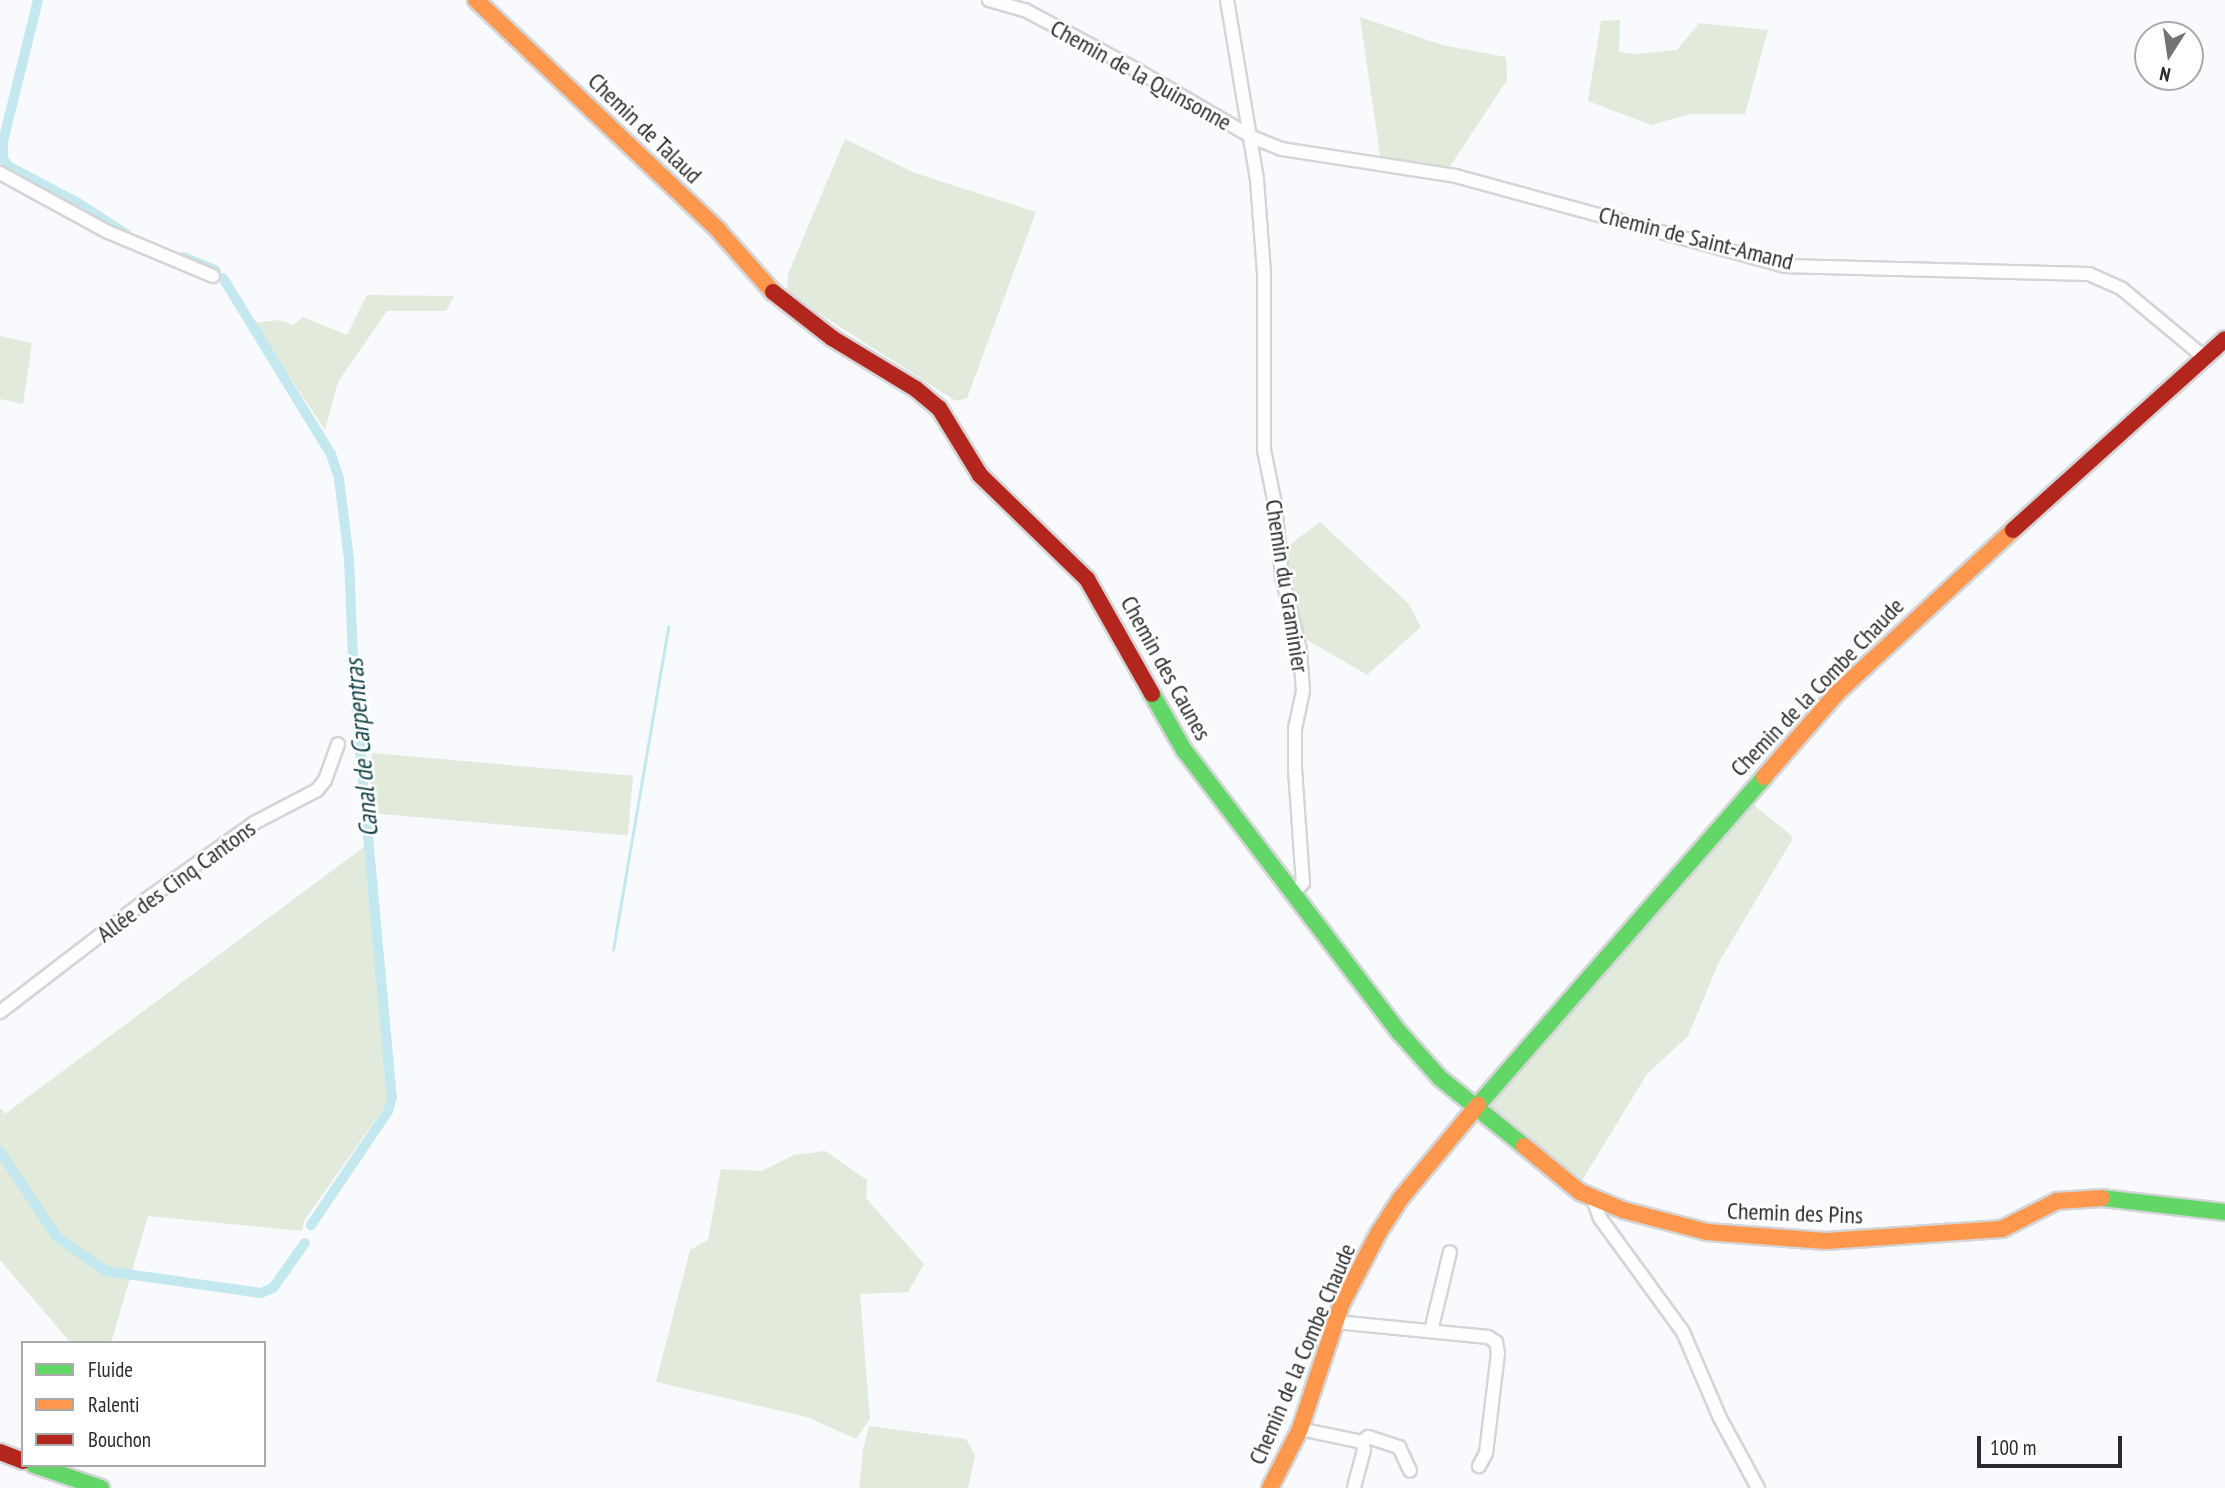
<!DOCTYPE html>
<html>
<head>
<meta charset="utf-8">
<style>
  body { margin:0 }
  #map { position:relative; width:2225px; height:1488px; overflow:hidden; background:#f9fafd; font-family:"PT Sans Narrow",sans-serif }
  div>[style] { position:absolute }
  .green>* { inset:0; background:#e1eadb; transform-origin:0 0 }
  .stream>* { height:2.5px; margin:-1.25px; padding:0 1.25px; transform-origin:1.25px; border-radius:1.25px; background:#c3e8f0 }
  .canal>* { height:10px; margin:-5px; padding:0 5px; transform-origin:5px; border-radius:5px; background:#c3e8f0 }
  .roads { filter:drop-shadow(2px 0 #d4d5d7) drop-shadow(-2px 0 #d4d5d7) drop-shadow(0 2px #d4d5d7) drop-shadow(0 -2px #d4d5d7) }
  .street>* { height:12px; margin:-6px; padding:0 6px; transform-origin:6px; border-radius:6px; background:#fefeff }
  .fast>* { height:16px; margin:-8px; padding:0 8px; transform-origin:8px; border-radius:8px; background:#63d668 }
  .slow>* { height:16px; margin:-8px; padding:0 8px; transform-origin:8px; border-radius:8px; background:#ff974d }
  .jam>* { height:16px; margin:-8px; padding:0 8px; transform-origin:8px; border-radius:8px; background:#b3261e }
  span { translate:-50% -50%; white-space:nowrap; text-align:center; line-height:1.15; -webkit-text-stroke:5px #fff; paint-order:stroke }
  .street-label { font-size:24px; color:#2b2b2d }
  .water-label { font-size:26px; color:#16444d; font-style:italic }
  .legend { position:absolute; left:21px; top:1341px; width:245px; height:126px; box-sizing:border-box; background:#fff; border:2px solid #aaaaab; margin:0; padding:9px 12px; list-style:none; font-size:21px; color:#2b2b2d }
  .legend li { display:flex; align-items:center; gap:14px; height:35px }
  .legend b { width:35px; border:2px solid #aaaaab }
  .north { position:absolute; left:2134px; top:21px; width:70px; height:70px; box-sizing:border-box; background:#fff; border:2px solid #aaaaab; border-radius:50%; rotate:192deg; font-size:19px; font-weight:700; line-height:28px; text-align:center; color:#2b2b2d }
  .north::after { content:''; display:block; margin:auto; width:24px; height:32px; background:#737376; clip-path:polygon(50% 0,100% 100%,50% 72%,0 100%) }
  .scale { position:absolute; left:1977px; top:1436px; width:145px; height:32px; box-sizing:border-box; border:4px solid #2b2b2d; border-top:0; padding-left:9px; font-size:21px; line-height:24px; white-space:nowrap; color:#2b2b2d; -webkit-text-stroke:5px #fff; paint-order:stroke }
</style>
</head>
<body>
<div id="map">
  <div class="green">
    <i style="clip-path:polygon(1360px 17px,1442px 45px,1506px 57px,1507px 80px,1449px 168px,1381px 162px)"></i>
    <i style="clip-path:polygon(1620px 20px,1619px 52px,1637px 54px,1677px 50px,1699px 23px,1768px 30px,1745px 114px,1690px 114px,1651px 125px,1588px 101px,1601px 21px)"></i>
    <i style="clip-path:polygon(845px 139px,915px 173px,1036px 212px,967px 398px,956px 401px,787px 293px,788px 274px)"></i>
    <i style="clip-path:polygon(367px 295px,454px 296px,446px 311px,387px 311px,338px 382px,325px 430px,254px 323px,279px 320px,293px 325px,303px 317px,347px 335px)"></i>
    <i style="clip-path:polygon(0 336px,32px 343px,23px 404px,0 399px)"></i>
    <i style="clip-path:polygon(1320px 522px,1408px 603px,1421px 627px,1367px 675px,1304px 638px,1287px 578px,1284px 549px)"></i>
    <i style="left:372px;top:753px;width:262px;height:60px;rotate:5deg"></i>
    <i style="clip-path:polygon(1750px 802px,1791px 835px,1792px 840px,1719px 962px,1688px 1036px,1647px 1074px,1578px 1187px,1488px 1104px)"></i>
    <i style="clip-path:polygon(364px 847px,389px 1095px,383px 1109px,304px 1221px,302px 1231px,148px 1216px,111px 1343px,71px 1343px,0 1260px,0 1108px,5px 1114px)"></i>
    <i style="clip-path:polygon(825px 1151px,867px 1180px,866px 1198px,924px 1264px,908px 1292px,860px 1294px,870px 1419px,856px 1439px,807px 1417px,656px 1382px,690px 1250px,708px 1240px,721px 1169px,762px 1171px,794px 1155px)"></i>
    <i style="clip-path:polygon(869px 1426px,966px 1439px,975px 1455px,968px 1488px,859px 1488px,863px 1450px)"></i>
  </div>
  <div class="stream">
    <i style="left:613px;top:950px;width:328px;rotate:-80.3deg"></i>
  </div>
  <div class="canal">
    <i style="left:38px;top:0;width:145px;rotate:103.9deg"></i>
    <i style="left:3px;top:141px;width:17px;rotate:90deg"></i>
    <i style="left:3px;top:158px;width:9px;rotate:58deg"></i>
    <i style="left:8px;top:166px;width:79px;rotate:27.9deg"></i>
    <i style="left:78px;top:203px;width:57px;rotate:32.9deg"></i>
    <i style="left:183px;top:257px;width:35px;rotate:22deg"></i>
    <i style="left:223px;top:278px;width:206px;rotate:58.5deg"></i>
    <i style="left:331px;top:454px;width:26px;rotate:72deg"></i>
    <i style="left:339px;top:479px;width:81px;rotate:82.9deg"></i>
    <i style="left:349px;top:559px;width:123px;rotate:87.7deg"></i>
    <i style="left:354px;top:682px;width:417px;rotate:84.8deg"></i>
    <i style="left:392px;top:1097px;width:15px;rotate:106deg"></i>
    <i style="left:388px;top:1111px;width:138px;rotate:124deg"></i>
    <i style="left:0;top:1151px;width:103px;rotate:56.5deg"></i>
    <i style="left:57px;top:1237px;width:60px;rotate:34.8deg"></i>
    <i style="left:106px;top:1271px;width:157px;rotate:8.1deg"></i>
    <i style="left:261px;top:1293px;width:13px;rotate:-23deg"></i>
    <i style="left:273px;top:1288px;width:55px;rotate:-54.6deg"></i>
  </div>
  <div class="roads">
    <div class="street">
      <i style="left:989px;top:0;width:37px;rotate:16deg"></i>
      <i style="left:1025px;top:10px;width:125px;rotate:28.2deg"></i>
      <i style="left:1135px;top:69px;width:135px;rotate:30.2deg"></i>
      <i style="left:1252px;top:137px;width:32px;rotate:22deg"></i>
      <i style="left:1282px;top:149px;width:176px;rotate:8.8deg"></i>
      <i style="left:1456px;top:176px;width:340px;rotate:15.3deg"></i>
      <i style="left:1784px;top:266px;width:305px;rotate:1.5deg"></i>
      <i style="left:2089px;top:274px;width:36px;rotate:24deg"></i>
      <i style="left:2122px;top:289px;width:107px;rotate:39.7deg"></i>
      <i style="left:1227px;top:0;width:182px;rotate:80.5deg"></i>
      <i style="left:1257px;top:180px;width:94px;rotate:85.7deg"></i>
      <i style="left:1264px;top:274px;width:176px;rotate:90deg"></i>
      <i style="left:1264px;top:450px;width:55px;rotate:78.5deg"></i>
      <i style="left:1275px;top:504px;width:73px;rotate:84.5deg"></i>
      <i style="left:1282px;top:577px;width:75px;rotate:76.1deg"></i>
      <i style="left:1300px;top:650px;width:41px;rotate:85.8deg"></i>
      <i style="left:1303px;top:691px;width:38px;rotate:102deg"></i>
      <i style="left:1295px;top:728px;width:41px;rotate:90deg"></i>
      <i style="left:1295px;top:769px;width:114px;rotate:86deg"></i>
      <i style="left:1303px;top:883px;width:13px;rotate:138deg"></i>
      <i style="left:0;top:173px;width:121px;rotate:28.7deg"></i>
      <i style="left:106px;top:231px;width:116px;rotate:22.8deg"></i>
      <i style="left:0;top:1012px;width:189px;rotate:-37.5deg"></i>
      <i style="left:150px;top:897px;width:128px;rotate:-35.4deg"></i>
      <i style="left:254px;top:823px;width:71px;rotate:-27.6deg"></i>
      <i style="left:317px;top:790px;width:13px;rotate:-51deg"></i>
      <i style="left:325px;top:780px;width:38px;rotate:-70deg"></i>
      <i style="left:1593px;top:1199px;width:20px;rotate:70deg"></i>
      <i style="left:1600px;top:1218px;width:141px;rotate:53.9deg"></i>
      <i style="left:1683px;top:1332px;width:94px;rotate:66.7deg"></i>
      <i style="left:1720px;top:1418px;width:80px;rotate:61.5deg"></i>
      <i style="left:1336px;top:1322px;width:153px;rotate:5.6deg"></i>
      <i style="left:1488px;top:1337px;width:9px;rotate:32deg"></i>
      <i style="left:1496px;top:1342px;width:11px;rotate:80deg"></i>
      <i style="left:1498px;top:1353px;width:101px;rotate:96.8deg"></i>
      <i style="left:1486px;top:1453px;width:15px;rotate:118deg"></i>
      <i style="left:1431px;top:1331px;width:81px;rotate:-76.5deg"></i>
      <i style="left:1300px;top:1429px;width:63px;rotate:11.8deg"></i>
      <i style="left:1362px;top:1442px;width:8px;rotate:76deg"></i>
      <i style="left:1364px;top:1450px;width:39px;rotate:105deg"></i>
      <i style="left:1362px;top:1442px;width:8px;rotate:-40deg"></i>
      <i style="left:1368px;top:1437px;width:33px;rotate:18deg"></i>
      <i style="left:1399px;top:1447px;width:26px;rotate:65deg"></i>
    </div>
    <div class="fast">
      <i style="left:1152px;top:694px;width:64px;rotate:60.3deg"></i>
      <i style="left:1184px;top:750px;width:355px;rotate:52.7deg"></i>
      <i style="left:1399px;top:1032px;width:62px;rotate:48.3deg"></i>
      <i style="left:1440px;top:1078px;width:108px;rotate:39deg"></i>
      <i style="left:1479px;top:1104px;width:434px;rotate:-48.9deg"></i>
      <i style="left:2102px;top:1198px;width:124px;rotate:6.5deg"></i>
      <i style="left:34px;top:1465px;width:71px;rotate:18.9deg"></i>
    </div>
    <div class="slow">
      <i style="left:476px;top:0;width:334px;rotate:43.5deg"></i>
      <i style="left:718px;top:230px;width:83px;rotate:48.4deg"></i>
      <i style="left:1764px;top:777px;width:111px;rotate:-49deg"></i>
      <i style="left:1837px;top:693px;width:240px;rotate:-42.8deg"></i>
      <i style="left:1524px;top:1146px;width:72px;rotate:39.4deg"></i>
      <i style="left:1580px;top:1192px;width:47px;rotate:22.7deg"></i>
      <i style="left:1623px;top:1210px;width:87px;rotate:14.7deg"></i>
      <i style="left:1707px;top:1232px;width:119px;rotate:4.3deg"></i>
      <i style="left:1826px;top:1241px;width:176px;rotate:-3.9deg"></i>
      <i style="left:2002px;top:1229px;width:62px;rotate:-27deg"></i>
      <i style="left:2057px;top:1201px;width:45px;rotate:-3.8deg"></i>
      <i style="left:1270px;top:1488px;width:66px;rotate:-63deg"></i>
      <i style="left:1300px;top:1429px;width:133px;rotate:-71.6deg"></i>
      <i style="left:1342px;top:1303px;width:80px;rotate:-62.5deg"></i>
      <i style="left:1379px;top:1232px;width:40px;rotate:-57.1deg"></i>
      <i style="left:1401px;top:1198px;width:121px;rotate:-50.4deg"></i>
    </div>
    <div class="jam">
      <i style="left:773px;top:292px;width:75px;rotate:37.9deg"></i>
      <i style="left:832px;top:338px;width:98px;rotate:31.3deg"></i>
      <i style="left:916px;top:389px;width:30px;rotate:40deg"></i>
      <i style="left:939px;top:408px;width:79px;rotate:58.5deg"></i>
      <i style="left:980px;top:475px;width:149px;rotate:44.2deg"></i>
      <i style="left:1087px;top:579px;width:132px;rotate:60.5deg"></i>
      <i style="left:2013px;top:530px;width:285px;rotate:-42deg"></i>
      <i style="left:0;top:1452px;width:25px;rotate:21deg"></i>
    </div>
  </div>
  <div class="street-label">
    <span style="left:1141px;top:75px;rotate:29deg">Chemin de la Quinsonne</span>
    <span style="left:645px;top:128px;rotate:44deg">Chemin de Talaud</span>
    <span style="left:1696px;top:238px;rotate:14deg">Chemin de Saint-Amand</span>
    <span style="left:1287px;top:586px;rotate:81deg">Chemin du Graminier</span>
    <span style="left:1166px;top:668px;rotate:61deg">Chemin des Caunes</span>
    <span style="left:1817px;top:687px;rotate:-46deg">Chemin de la Combe Chaude</span>
    <span style="left:176px;top:881px;rotate:-36deg">Allée des Cinq Cantons</span>
    <span style="left:1795px;top:1213px;rotate:2deg">Chemin des Pins</span>
    <span style="left:1302px;top:1354px;rotate:-67deg">Chemin de la Combe Chaude</span>
  </div>
  <div class="water-label">
    <span style="left:361px;top:748px;rotate:-95deg">Canal de Carpentras</span>
  </div>
  <ul class="legend">
  <li><b style="height:9px;background:#63d668"></b>Fluide</li>
  <li><b style="height:9px;background:#ff974d"></b>Ralenti</li>
  <li><b style="height:9px;background:#b3261e"></b>Bouchon</li>
  </ul>
  <div class="north">N</div>
  <div class="scale">100 m</div>
</div>
</body>
</html>
